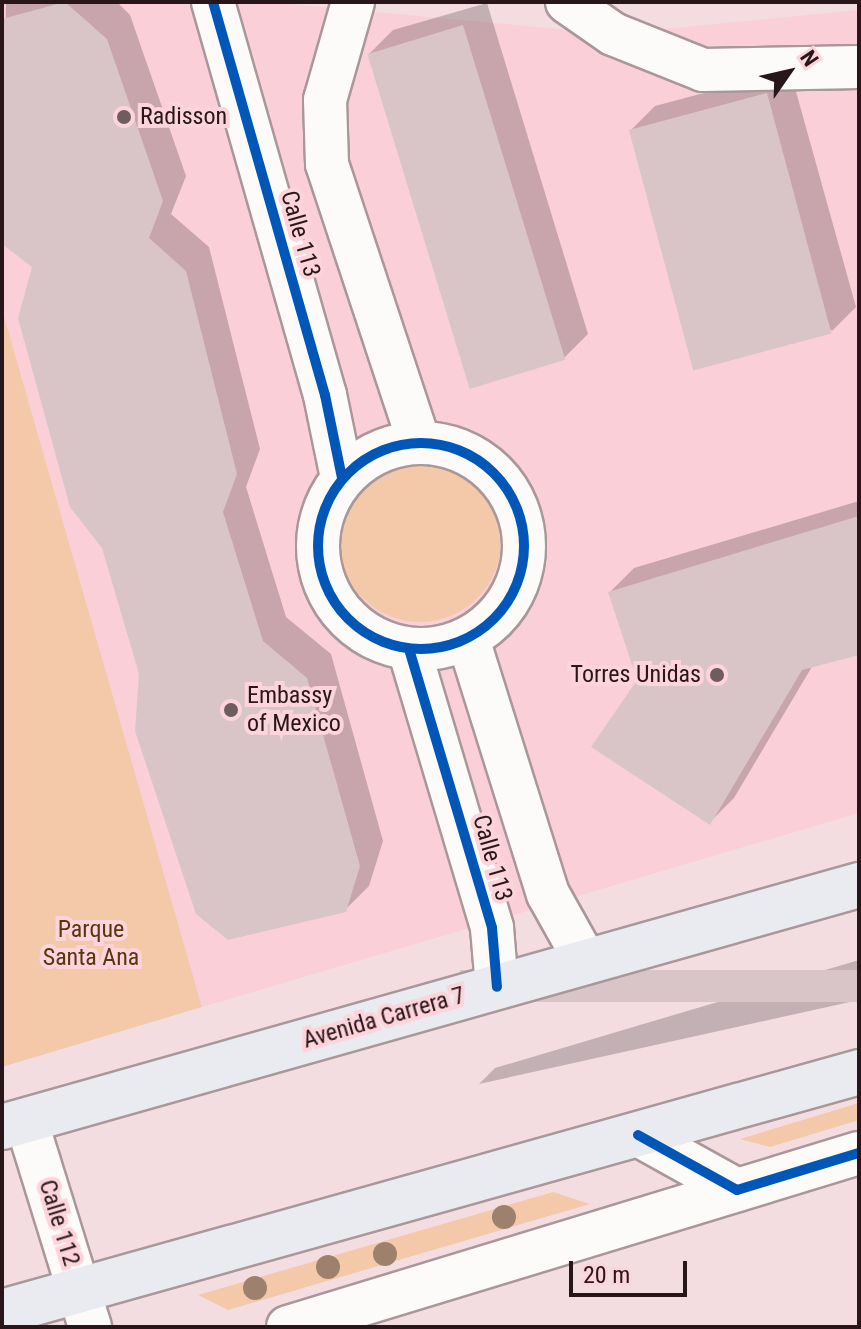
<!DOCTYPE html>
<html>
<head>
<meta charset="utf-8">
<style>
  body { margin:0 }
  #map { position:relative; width:861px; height:1329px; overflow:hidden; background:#f4dde1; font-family:"Roboto Condensed",sans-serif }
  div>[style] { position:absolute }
  .built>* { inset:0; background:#facfd7 }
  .green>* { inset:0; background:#f4c9a9 }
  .round { border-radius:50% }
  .shadow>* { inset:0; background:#0003 }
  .building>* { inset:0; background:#d9c5c8; transform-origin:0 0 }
  .roads { filter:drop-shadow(2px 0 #a9979a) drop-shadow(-2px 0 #a9979a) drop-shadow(0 2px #a9979a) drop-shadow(0 -2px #a9979a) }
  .minor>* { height:42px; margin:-21px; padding:0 21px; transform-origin:21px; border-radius:21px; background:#fdfafa }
  .minor>.ring { margin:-21px; padding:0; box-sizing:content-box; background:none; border:42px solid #fdfafa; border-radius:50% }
  .major>* { height:44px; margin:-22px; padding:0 22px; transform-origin:22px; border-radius:22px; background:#eaebf0 }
  .cycleway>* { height:10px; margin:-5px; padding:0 5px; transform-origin:5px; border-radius:5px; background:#0057b8 }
  .cycleway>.ring { margin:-5px; padding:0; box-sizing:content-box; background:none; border:10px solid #0057b8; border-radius:50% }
  .trees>* { width:24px; height:24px; margin:-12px; border-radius:50%; background:#9e816c }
  .dots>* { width:22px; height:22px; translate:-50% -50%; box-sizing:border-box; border:4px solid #fdd4db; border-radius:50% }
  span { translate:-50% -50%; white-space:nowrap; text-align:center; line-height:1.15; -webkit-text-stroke:8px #fdd4db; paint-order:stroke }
  .poi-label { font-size:24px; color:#28161a }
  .left { translate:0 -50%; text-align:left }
  .right { translate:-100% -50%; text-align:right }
  .street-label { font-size:24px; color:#28161a }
  .park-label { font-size:24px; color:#57360d }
  .frame { position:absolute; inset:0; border:4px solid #28161a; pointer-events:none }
  .north { position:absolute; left:749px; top:32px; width:80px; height:80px; -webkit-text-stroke:6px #fdd4db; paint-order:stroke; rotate:56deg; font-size:22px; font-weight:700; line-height:32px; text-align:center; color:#28161a }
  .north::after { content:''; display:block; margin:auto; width:28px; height:36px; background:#28161a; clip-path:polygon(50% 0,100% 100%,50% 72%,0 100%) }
  .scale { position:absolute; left:569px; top:1261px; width:118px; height:36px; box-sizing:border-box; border:4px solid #28161a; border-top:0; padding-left:10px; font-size:24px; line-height:28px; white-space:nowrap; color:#28161a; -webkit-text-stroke:6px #fdd4db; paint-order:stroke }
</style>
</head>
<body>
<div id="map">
  <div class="built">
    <i style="clip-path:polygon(2px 2px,268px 2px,613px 34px,859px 10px,859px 813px,202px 1007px,2px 309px)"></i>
  </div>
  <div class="green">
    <i style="clip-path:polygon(2px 309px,202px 1007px,2px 1067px)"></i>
    <i class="round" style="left:339px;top:460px;width:162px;height:162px"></i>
    <i style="clip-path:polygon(859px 1103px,859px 1120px,770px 1147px,740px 1139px)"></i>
    <i style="clip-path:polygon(553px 1192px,590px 1204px,228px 1310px,198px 1295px)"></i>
  </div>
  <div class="shadow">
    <i style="clip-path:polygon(6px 2px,117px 2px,130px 15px,186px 176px,171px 214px,209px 247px,260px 449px,246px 487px,286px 617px,331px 654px,383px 841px,369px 886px,345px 910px,141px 674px,34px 266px,2px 238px)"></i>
    <i style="clip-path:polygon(487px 3px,588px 334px,564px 358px,369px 54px,393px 30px)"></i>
    <i style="clip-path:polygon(790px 70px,856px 307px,832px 331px,631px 130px,655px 106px)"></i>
    <i style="clip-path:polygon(859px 501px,859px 652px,813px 665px,734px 798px,710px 822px,639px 681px,610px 592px,634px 568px)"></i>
    <i style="clip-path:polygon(859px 960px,859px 1000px,479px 1084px,495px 1068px)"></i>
  </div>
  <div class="building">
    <i style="clip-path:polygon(65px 2px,107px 39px,163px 201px,149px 238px,186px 271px,237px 474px,223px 512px,263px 641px,307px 678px,360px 866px,346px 912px,228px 940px,196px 914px,135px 731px,139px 674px,102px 548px,70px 507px,18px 318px,32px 267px,2px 244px,2px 19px)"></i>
    <i style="left:463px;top:25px;width:350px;height:100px;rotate:73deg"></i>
    <i style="left:767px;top:93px;width:249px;height:143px;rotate:75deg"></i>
    <i style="clip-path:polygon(859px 516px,859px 655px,802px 670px,710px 825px,591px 747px,637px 680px,608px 592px)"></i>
    <i style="left:859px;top:970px;width:32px;height:399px;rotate:90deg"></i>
  </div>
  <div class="roads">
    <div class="minor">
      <i style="left:213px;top:2px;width:409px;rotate:74.1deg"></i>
      <i style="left:325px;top:395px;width:85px;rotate:78.4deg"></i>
      <i style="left:353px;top:2px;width:102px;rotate:105.9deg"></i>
      <i style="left:325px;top:100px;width:64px;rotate:88.2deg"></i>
      <i style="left:327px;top:164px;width:293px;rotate:71.7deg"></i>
      <i style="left:567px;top:2px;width:56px;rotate:34.8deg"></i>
      <i style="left:613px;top:34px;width:97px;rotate:21.8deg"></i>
      <i style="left:703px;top:70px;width:156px;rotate:-1.1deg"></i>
      <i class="ring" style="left:318px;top:443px;width:164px;height:164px"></i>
      <i style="left:468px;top:639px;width:267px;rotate:72.6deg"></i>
      <i style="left:548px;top:894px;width:78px;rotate:60.8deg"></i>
      <i style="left:409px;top:649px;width:291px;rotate:73.4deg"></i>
      <i style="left:492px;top:928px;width:59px;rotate:85.2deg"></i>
      <i style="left:26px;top:1120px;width:217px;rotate:72.8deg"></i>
      <i style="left:638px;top:1135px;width:113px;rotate:29.1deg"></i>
      <i style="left:288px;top:1327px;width:597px;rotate:-16.95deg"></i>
    </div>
    <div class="major">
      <i style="left:2px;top:1127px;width:891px;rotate:-15.77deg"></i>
      <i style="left:2px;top:1312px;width:890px;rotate:-15.64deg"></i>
    </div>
  </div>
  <div class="cycleway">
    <i style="left:213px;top:2px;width:409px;rotate:74.1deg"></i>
    <i style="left:325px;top:395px;width:85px;rotate:78.4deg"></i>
    <i class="ring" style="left:318px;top:443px;width:196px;height:196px"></i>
    <i style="left:409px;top:649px;width:291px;rotate:73.4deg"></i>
    <i style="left:492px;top:928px;width:59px;rotate:85.2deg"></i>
    <i style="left:638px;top:1135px;width:113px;rotate:29.1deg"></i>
    <i style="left:737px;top:1190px;width:127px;rotate:-16.9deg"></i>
  </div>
  <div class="trees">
    <i style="left:504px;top:1217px"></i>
    <i style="left:385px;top:1254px"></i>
    <i style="left:328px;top:1267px"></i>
    <i style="left:255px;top:1288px"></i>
  </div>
  <div class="dots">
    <i style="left:124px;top:117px;background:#6f5c60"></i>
    <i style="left:717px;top:675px;background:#6f5c60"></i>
    <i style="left:231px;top:710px;background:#6f5c60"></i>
  </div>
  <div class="poi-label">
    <span class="left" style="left:140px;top:117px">Radisson</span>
    <span class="right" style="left:701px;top:675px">Torres Unidas</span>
    <span class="left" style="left:247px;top:710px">Embassy<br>of Mexico</span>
  </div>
  <div class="street-label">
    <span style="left:300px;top:234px;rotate:74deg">Calle 113</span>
    <span style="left:492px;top:858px;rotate:74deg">Calle 113</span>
    <span style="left:384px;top:1018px;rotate:-16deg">Avenida Carrera 7</span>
    <span style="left:59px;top:1223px;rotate:73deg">Calle 112</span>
  </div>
  <div class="park-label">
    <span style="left:91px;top:944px">Parque<br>Santa Ana</span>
  </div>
  <div class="frame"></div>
  <div class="north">N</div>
  <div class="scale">20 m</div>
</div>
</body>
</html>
